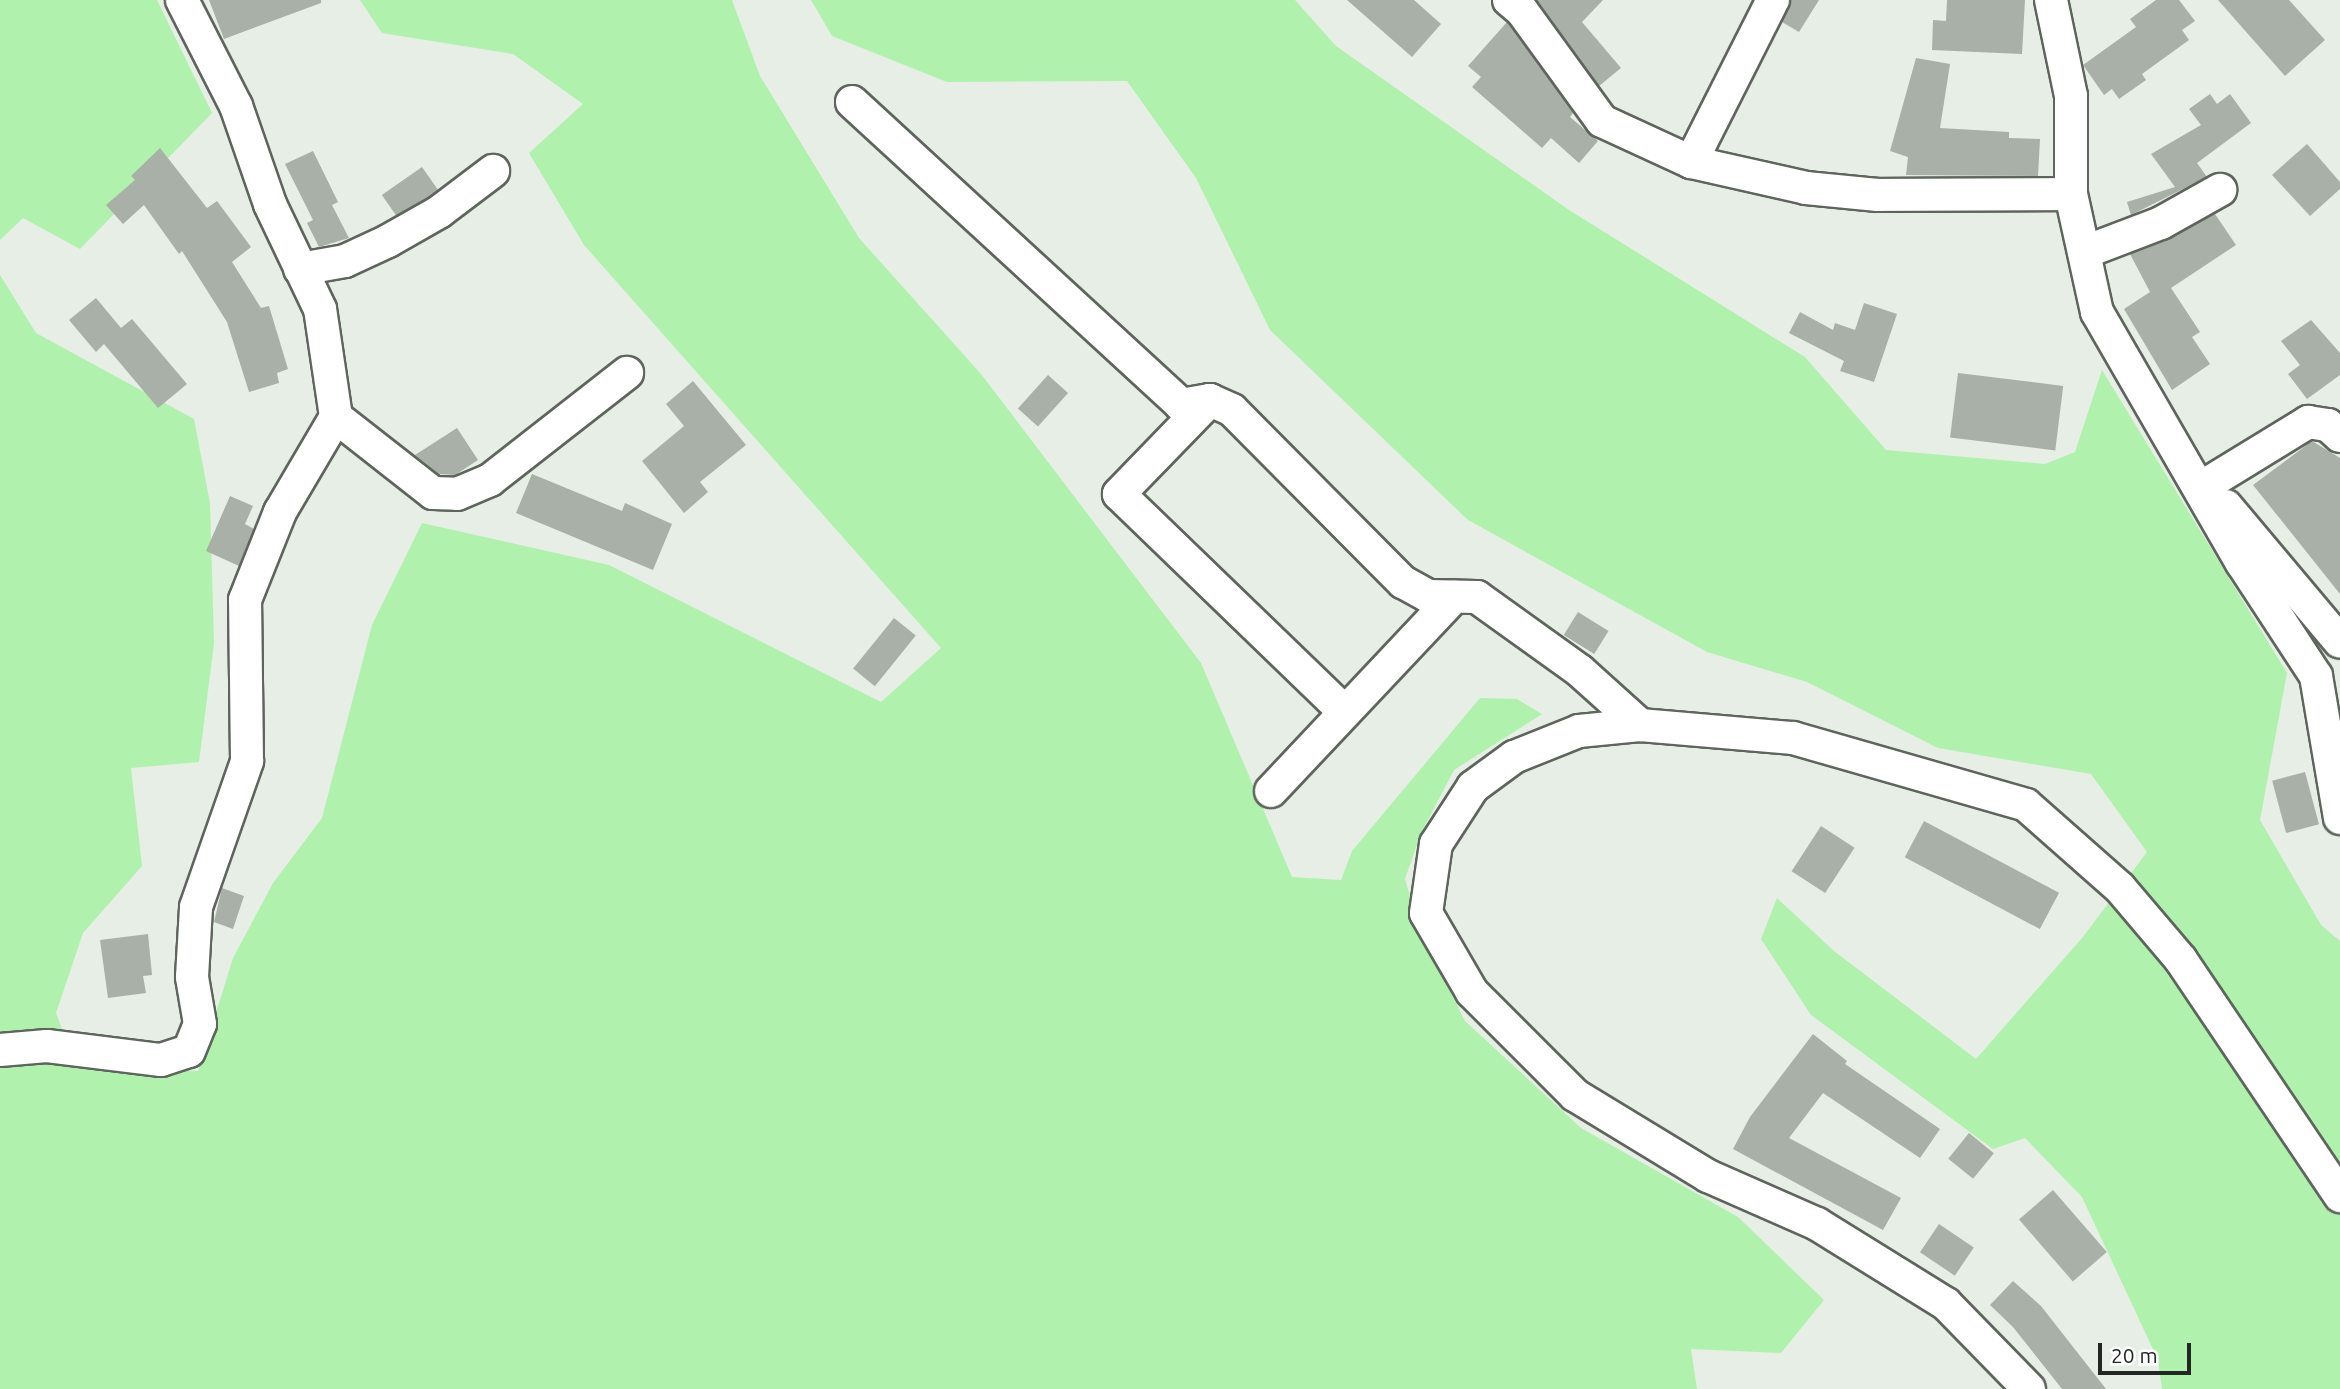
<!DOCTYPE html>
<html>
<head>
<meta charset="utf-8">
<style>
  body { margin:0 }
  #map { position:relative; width:2340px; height:1389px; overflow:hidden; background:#e6eee5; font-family:Ubuntu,sans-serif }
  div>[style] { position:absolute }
  .green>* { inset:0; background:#b1f1ae }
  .building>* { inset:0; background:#a8b0a7; transform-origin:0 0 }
  .roads { filter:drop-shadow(2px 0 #5e655d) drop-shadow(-2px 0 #5e655d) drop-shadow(0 2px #5e655d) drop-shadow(0 -2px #5e655d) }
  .minor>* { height:32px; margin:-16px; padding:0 16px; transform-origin:16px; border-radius:16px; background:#fff }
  span { translate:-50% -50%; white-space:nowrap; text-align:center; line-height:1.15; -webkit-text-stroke:6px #fff; paint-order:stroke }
  .scale { position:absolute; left:2098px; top:1343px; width:93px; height:32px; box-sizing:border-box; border:4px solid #232723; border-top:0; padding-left:9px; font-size:21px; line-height:24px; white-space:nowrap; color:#232723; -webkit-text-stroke:5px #fff; paint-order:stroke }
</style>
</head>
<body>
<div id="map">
  <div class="green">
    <i style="clip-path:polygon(0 0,157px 0,212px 113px,80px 249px,23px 218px,0 240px)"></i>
    <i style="clip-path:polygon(360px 0,732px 0,760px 76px,859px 238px,981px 374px,1201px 663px,1292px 877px,1341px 880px,1352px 851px,1480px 698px,1517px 699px,1542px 714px,1454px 770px,1421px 833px,1405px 879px,1421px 934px,1465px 1021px,1581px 1128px,1738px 1217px,1824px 1300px,1781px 1353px,1691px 1349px,1697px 1389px,0 1389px,0 275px,36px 333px,194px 419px,210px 503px,214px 643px,199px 762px,131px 768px,142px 866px,83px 933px,56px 1013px,68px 1045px,126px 1070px,198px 1071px,233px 958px,273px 883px,322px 818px,372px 625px,422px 523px,609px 565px,881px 702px,941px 648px,584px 245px,529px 153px,583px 104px,513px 54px,382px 33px)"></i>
    <i style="clip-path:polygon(811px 0,1295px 0,1336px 46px,1569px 210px,1805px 357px,1886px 450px,2045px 464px,2075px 452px,2102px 370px,2287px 673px,2260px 820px,2321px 925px,2340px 941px,2340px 1389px,2162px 1389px,2158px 1360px,2082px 1197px,2025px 1138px,1993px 1149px,1811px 1015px,1761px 939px,1777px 898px,1834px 951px,1976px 1059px,2082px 938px,2147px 852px,2091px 774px,1938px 748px,1807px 682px,1707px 652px,1468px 520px,1270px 330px,1196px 178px,1127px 81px,947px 82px,832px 36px)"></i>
  </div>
  <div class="building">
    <i style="clip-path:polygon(209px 0,321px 0,321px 3px,224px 39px)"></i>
    <i style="clip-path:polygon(1347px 0,1414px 0,1441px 24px,1412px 57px)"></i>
    <i style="clip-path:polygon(1537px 0,1603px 0,1582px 22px,1621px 68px,1599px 86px)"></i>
    <i style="clip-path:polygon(1791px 0,1819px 0,1799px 32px,1782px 22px)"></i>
    <i style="clip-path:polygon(1947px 0,2025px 0,2022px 54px,1932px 50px,1933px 20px,1946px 21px)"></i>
    <i style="clip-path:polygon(2156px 0,2179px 0,2195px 21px,2182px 30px,2189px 40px,2142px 74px,2146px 80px,2119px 99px,2112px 89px,2104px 95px,2083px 65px,2136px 27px,2130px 19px)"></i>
    <i style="clip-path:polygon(2218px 0,2289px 0,2325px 40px,2285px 76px)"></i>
    <i style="clip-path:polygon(1507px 22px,1573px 113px,1570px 117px,1598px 141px,1579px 163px,1551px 138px,1542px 148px,1472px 87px,1481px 77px,1468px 66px)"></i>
    <i style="clip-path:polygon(1916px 58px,1950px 64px,1940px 128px,2009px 132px,2009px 138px,2040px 139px,2038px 176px,1906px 175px,1908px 157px,1890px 151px)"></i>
    <i style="clip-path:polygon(2210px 94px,2217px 104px,2230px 94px,2251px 123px,2197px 163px,2207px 177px,2131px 215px,2127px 202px,2175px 187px,2151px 154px,2201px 125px,2189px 109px)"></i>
    <i style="clip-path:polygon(2307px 144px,2340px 182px,2340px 189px,2310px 216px,2272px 175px)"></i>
    <i style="clip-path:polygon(160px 148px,207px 208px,217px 201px,251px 247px,232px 262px,261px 308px,269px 306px,288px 369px,277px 373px,279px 383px,249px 392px,227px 322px,182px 251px,179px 254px,144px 205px,123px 224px,106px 205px,135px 180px,131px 176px)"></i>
    <i style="clip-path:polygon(313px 151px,338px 202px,332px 205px,349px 238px,319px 247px,307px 223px,313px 220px,285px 164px)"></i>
    <i style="left:422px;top:167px;width:28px;height:49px;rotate:55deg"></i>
    <i style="clip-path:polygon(2215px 214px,2236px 245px,2171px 288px,2200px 332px,2192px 337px,2210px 364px,2172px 390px,2124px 309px,2150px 292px,2130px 254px)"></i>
    <i style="clip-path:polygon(96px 298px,121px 328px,132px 319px,187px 384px,158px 408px,104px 344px,96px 352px,69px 320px)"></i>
    <i style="clip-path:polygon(1864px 303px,1897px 314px,1874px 382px,1840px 371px,1844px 361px,1789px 333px,1800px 312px,1833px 330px,1835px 323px,1855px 330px)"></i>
    <i style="clip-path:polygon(2311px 320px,2340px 353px,2340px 375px,2307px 399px,2288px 374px,2300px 365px,2281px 341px)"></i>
    <i style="left:1958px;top:373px;width:106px;height:65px;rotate:7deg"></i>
    <i style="left:1048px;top:375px;width:27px;height:45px;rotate:42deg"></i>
    <i style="clip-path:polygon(693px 381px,746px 445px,700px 482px,708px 492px,684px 513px,642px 461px,684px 426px,666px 404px)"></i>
    <i style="clip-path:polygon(457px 428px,478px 460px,455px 475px,439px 474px,415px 455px)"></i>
    <i style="clip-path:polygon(2312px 441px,2340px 458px,2340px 594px,2253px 485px)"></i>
    <i style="clip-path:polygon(532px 474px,622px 511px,625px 503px,672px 524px,653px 570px,516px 513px)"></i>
    <i style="clip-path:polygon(230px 496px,253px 506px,245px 524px,254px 529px,239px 566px,206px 551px)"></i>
    <i style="left:1578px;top:612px;width:36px;height:27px;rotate:32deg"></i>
    <i style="left:894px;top:618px;width:28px;height:65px;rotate:39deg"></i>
    <i style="left:2305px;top:772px;width:54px;height:34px;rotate:75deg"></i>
    <i style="left:1924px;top:821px;width:153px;height:41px;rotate:28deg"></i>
    <i style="left:1821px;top:826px;width:40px;height:54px;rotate:33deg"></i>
    <i style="clip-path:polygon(222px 888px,244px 896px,233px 929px,214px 922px)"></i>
    <i style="clip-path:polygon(148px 934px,152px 975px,143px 976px,146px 993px,108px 998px,100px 940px)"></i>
    <i style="clip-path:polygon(1813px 1034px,1847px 1061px,1845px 1064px,1940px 1129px,1920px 1158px,1823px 1093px,1789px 1138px,1901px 1198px,1883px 1230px,1733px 1149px,1750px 1117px)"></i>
    <i style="left:1969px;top:1133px;width:32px;height:33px;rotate:39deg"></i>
    <i style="left:2053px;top:1190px;width:82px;height:45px;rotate:49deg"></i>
    <i style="left:1939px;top:1224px;width:42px;height:34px;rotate:34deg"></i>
    <i style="clip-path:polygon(2013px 1281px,2041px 1306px,2106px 1389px,2062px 1389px,2013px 1327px,1990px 1305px)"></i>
  </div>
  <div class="roads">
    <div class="minor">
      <i style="left:1509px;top:0;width:17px;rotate:40deg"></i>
      <i style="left:1522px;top:11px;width:136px;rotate:54deg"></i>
      <i style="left:1602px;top:121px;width:98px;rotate:24.7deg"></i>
      <i style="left:1691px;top:162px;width:118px;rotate:12.7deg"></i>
      <i style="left:1806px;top:188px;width:72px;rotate:5.6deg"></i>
      <i style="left:1878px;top:195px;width:193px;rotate:-0.3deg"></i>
      <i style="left:2051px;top:0;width:98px;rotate:78.2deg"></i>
      <i style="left:2071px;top:96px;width:98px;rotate:90deg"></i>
      <i style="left:2071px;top:194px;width:121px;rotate:77.6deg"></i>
      <i style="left:2097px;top:312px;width:290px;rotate:60deg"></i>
      <i style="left:2242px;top:563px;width:135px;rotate:56.8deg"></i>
      <i style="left:2316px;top:676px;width:144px;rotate:80.4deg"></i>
      <i style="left:852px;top:102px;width:447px;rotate:42.6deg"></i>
      <i style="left:1181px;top:405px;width:29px;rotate:-10deg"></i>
      <i style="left:1210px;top:400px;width:24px;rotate:24deg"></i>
      <i style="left:1232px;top:410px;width:243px;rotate:45.2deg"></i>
      <i style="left:1403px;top:582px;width:29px;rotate:29deg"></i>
      <i style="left:1428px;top:596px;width:49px;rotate:1.2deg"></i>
      <i style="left:1477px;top:597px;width:127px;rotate:35.7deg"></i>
      <i style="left:1580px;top:671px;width:81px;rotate:42deg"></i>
      <i style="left:1691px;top:162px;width:182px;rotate:-63.2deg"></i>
      <i style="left:2085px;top:252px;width:81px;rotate:-20.9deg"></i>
      <i style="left:2161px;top:223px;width:68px;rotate:-29.2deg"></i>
      <i style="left:300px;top:269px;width:46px;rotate:-10.1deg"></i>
      <i style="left:345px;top:261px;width:47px;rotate:-24.9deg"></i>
      <i style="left:388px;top:241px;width:59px;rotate:-29.6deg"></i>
      <i style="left:439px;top:212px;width:68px;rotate:-37.2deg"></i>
      <i style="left:1210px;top:400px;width:131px;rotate:134.1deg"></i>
      <i style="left:1119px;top:494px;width:314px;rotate:44deg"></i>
      <i style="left:336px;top:417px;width:123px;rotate:38.1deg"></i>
      <i style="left:433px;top:493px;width:24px;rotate:2deg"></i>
      <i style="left:457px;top:494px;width:36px;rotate:-23deg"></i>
      <i style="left:490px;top:480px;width:174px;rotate:-38deg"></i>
      <i style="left:2207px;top:484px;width:119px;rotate:-31.5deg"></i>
      <i style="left:2308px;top:422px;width:20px;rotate:9deg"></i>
      <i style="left:2328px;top:425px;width:16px;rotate:43deg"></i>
      <i style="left:2226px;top:506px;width:177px;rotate:50deg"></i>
      <i style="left:1271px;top:791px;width:267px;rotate:-46.7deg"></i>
      <i style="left:0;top:1050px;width:47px;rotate:-4.9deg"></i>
      <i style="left:47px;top:1046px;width:115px;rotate:7deg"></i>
      <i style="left:161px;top:1060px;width:29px;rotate:-18deg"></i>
      <i style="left:189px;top:1051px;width:29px;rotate:-68deg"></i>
      <i style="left:200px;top:1024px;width:48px;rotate:-99.7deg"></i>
      <i style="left:192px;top:977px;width:70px;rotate:-86.7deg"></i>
      <i style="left:196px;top:907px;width:155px;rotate:-70.7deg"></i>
      <i style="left:247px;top:761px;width:161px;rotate:-90.7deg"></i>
      <i style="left:245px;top:600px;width:95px;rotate:-68.3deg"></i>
      <i style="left:280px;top:512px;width:110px;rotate:-59.5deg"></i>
      <i style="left:336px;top:417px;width:109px;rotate:-98.4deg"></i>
      <i style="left:320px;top:309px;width:116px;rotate:-115.5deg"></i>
      <i style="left:270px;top:204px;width:104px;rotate:-109.1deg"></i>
      <i style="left:236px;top:106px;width:119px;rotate:-117deg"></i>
      <i style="left:2029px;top:1389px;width:119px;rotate:-134.3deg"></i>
      <i style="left:1946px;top:1304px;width:152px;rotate:-148.2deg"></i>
      <i style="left:1817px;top:1224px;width:119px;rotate:-156.2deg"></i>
      <i style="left:1708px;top:1176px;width:156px;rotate:-148.7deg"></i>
      <i style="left:1575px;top:1095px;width:146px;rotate:-135deg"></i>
      <i style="left:1472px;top:992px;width:91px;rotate:-120.2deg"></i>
      <i style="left:1426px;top:913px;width:70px;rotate:-81.8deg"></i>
      <i style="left:1436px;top:844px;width:68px;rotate:-57deg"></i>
      <i style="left:1473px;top:787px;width:51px;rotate:-36.2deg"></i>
      <i style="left:1514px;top:757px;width:70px;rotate:-21.8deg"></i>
      <i style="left:1579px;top:731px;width:61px;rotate:-5.6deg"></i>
      <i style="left:1640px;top:725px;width:154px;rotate:4.9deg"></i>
      <i style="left:1793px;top:738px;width:242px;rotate:16deg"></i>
      <i style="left:2026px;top:805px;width:125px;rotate:41.4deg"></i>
      <i style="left:2120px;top:888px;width:94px;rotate:49.7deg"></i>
      <i style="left:2181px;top:960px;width:285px;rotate:56deg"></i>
    </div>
  </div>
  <div class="scale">20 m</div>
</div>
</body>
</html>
